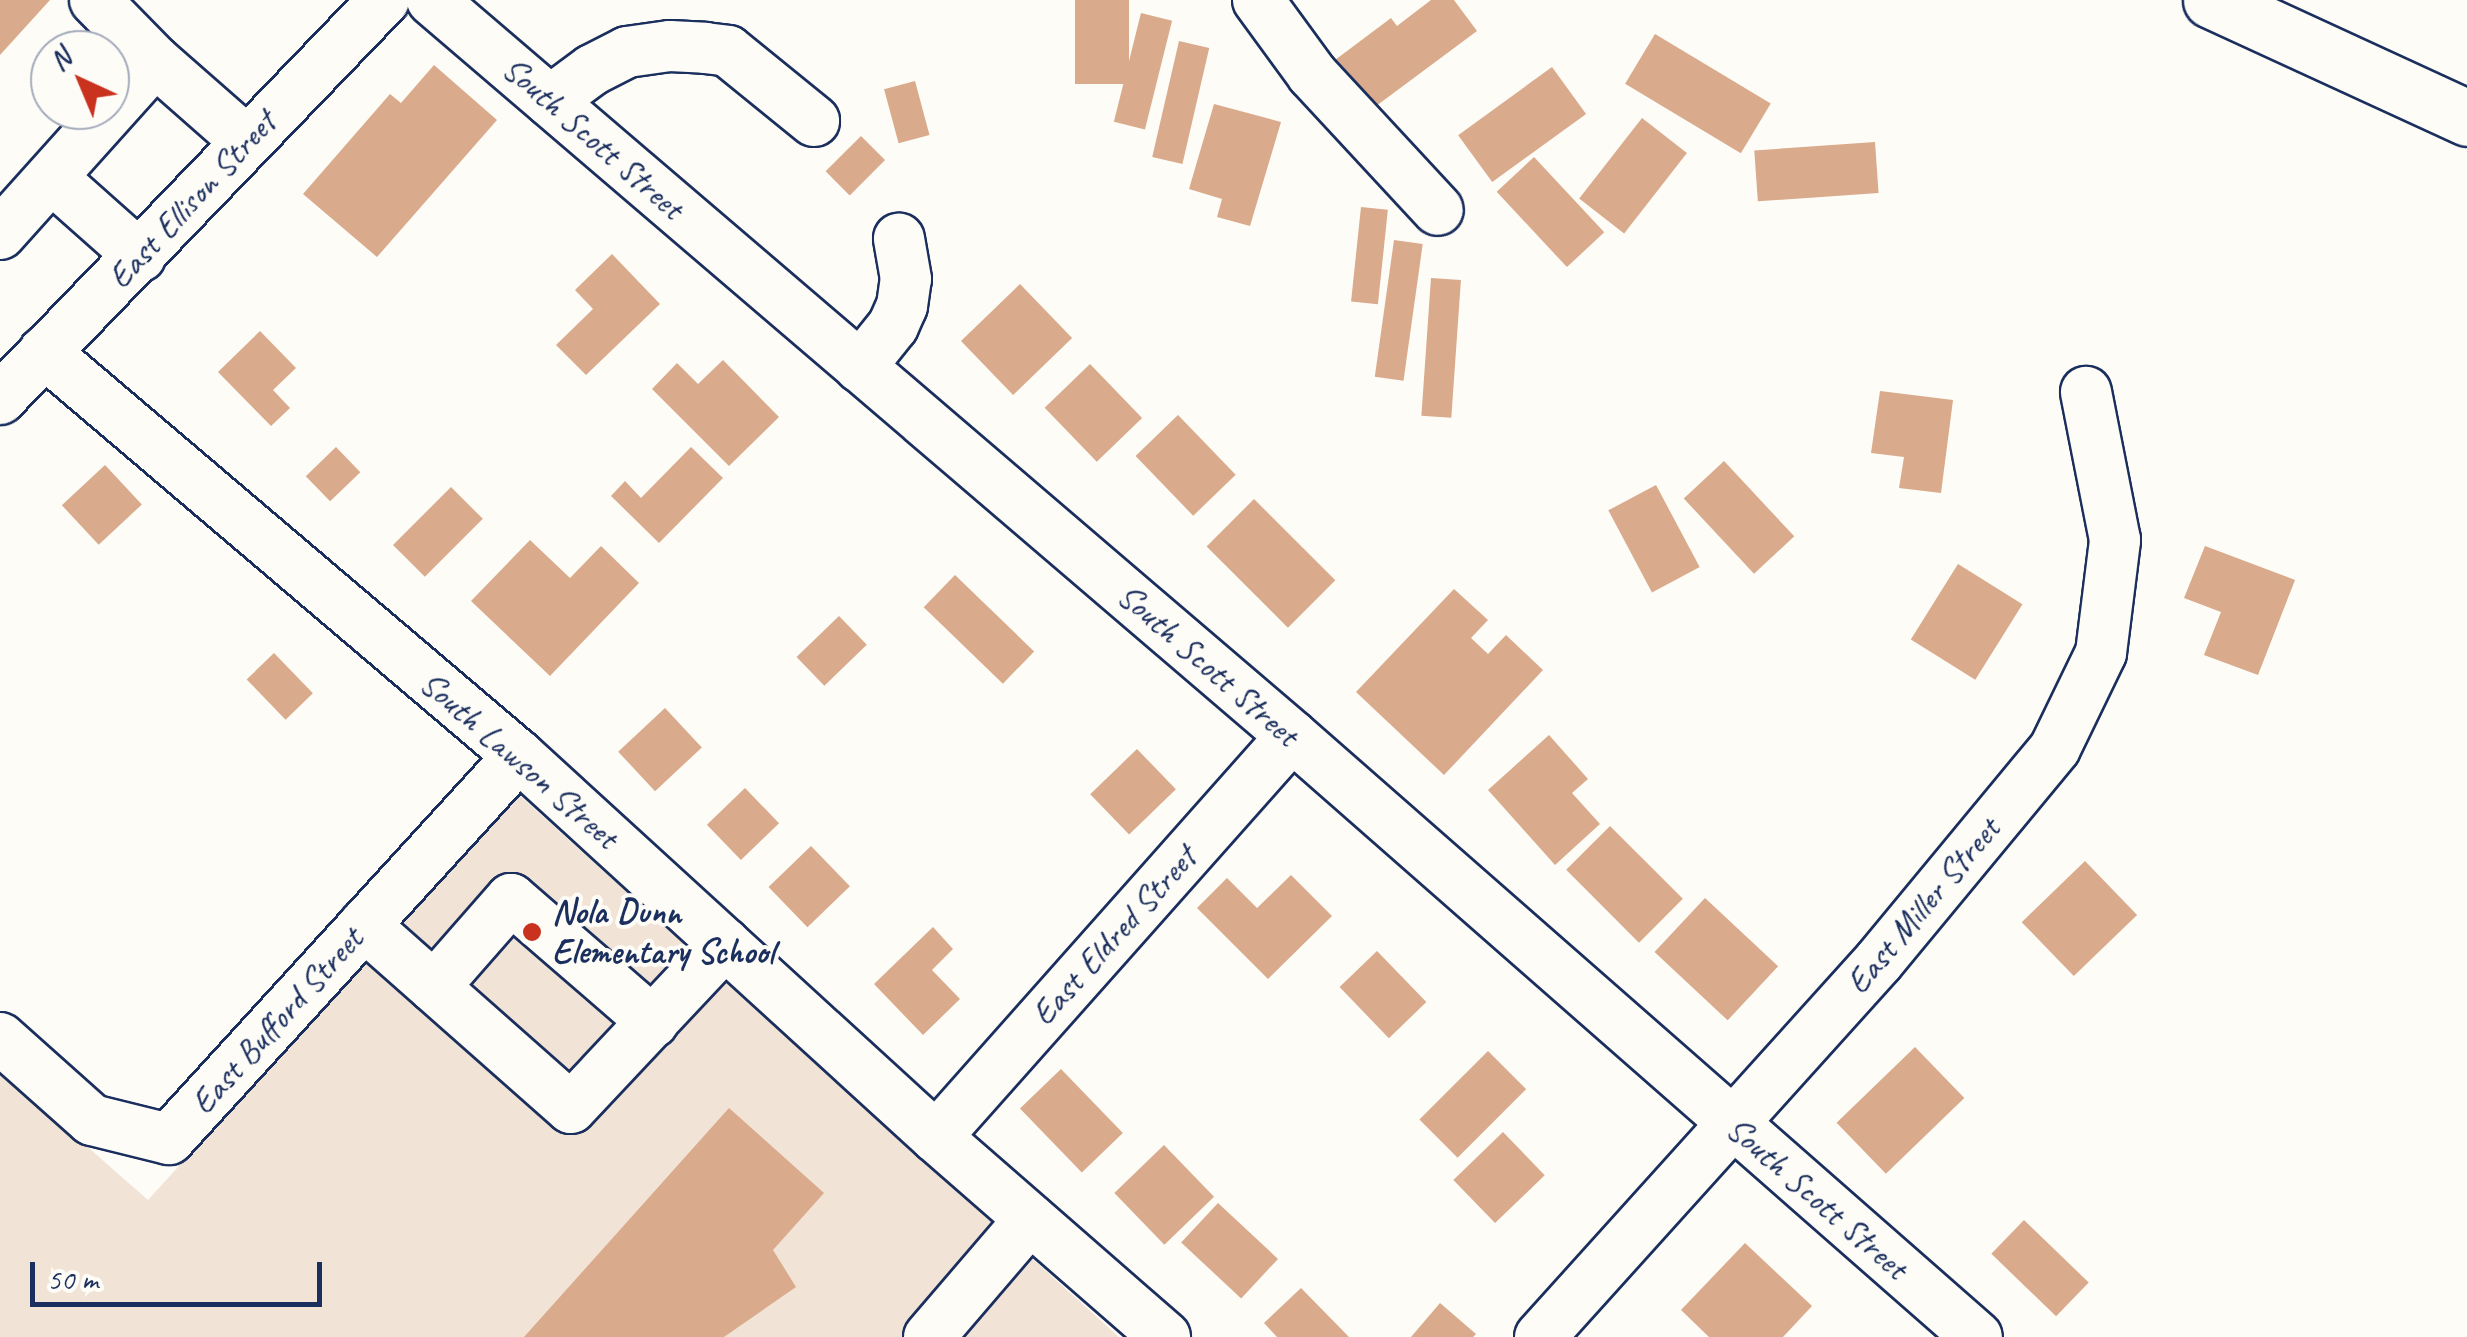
<!DOCTYPE html>
<html>
<head>
<meta charset="utf-8">
<style>
  body { margin:0 }
  #map { position:relative; width:2467px; height:1337px; overflow:hidden; background:#fdfcf7; font-family:Caveat,sans-serif }
  div>[style] { position:absolute }
  .built>* { inset:0; background:#f2e3d7 }
  .building>* { inset:0; background:#d9aa8b; transform-origin:0 0 }
  .roads { filter:drop-shadow(2px 0 #1b2f5e) drop-shadow(-2px 0 #1b2f5e) drop-shadow(0 2px #1b2f5e) drop-shadow(0 -2px #1b2f5e) }
  .minor>* { height:50px; margin:-25px; padding:0 25px; transform-origin:25px; border-radius:25px; background:#fdfcf7 }
  .major>* { height:55px; margin:-27.5px; padding:0 27.5px; transform-origin:27.5px; border-radius:27.5px; background:#fdfcf7 }
  .dots>* { width:28px; height:28px; translate:-50% -50%; box-sizing:border-box; border:5px solid #fdfcf7; border-radius:50% }
  span { translate:-50% -50%; white-space:nowrap; text-align:center; line-height:1.15; -webkit-text-stroke:8px #fdfcf7; paint-order:stroke }
  .street-label { font-size:35px; color:#1b2f5e }
  .poi-label { font-size:35px; color:#1b2f5e; font-weight:700 }
  .left { translate:0 -50%; text-align:left }
  .north { position:absolute; left:30px; top:30px; width:100px; height:100px; box-sizing:border-box; background:#fdfcf7; border:2px solid #a3aaba; border-radius:50%; rotate:316deg; font-size:28px; font-weight:700; line-height:40px; text-align:center; color:#1b2f5e }
  .north::after { content:''; display:block; margin:auto; width:35px; height:45px; background:#c8321e; clip-path:polygon(50% 0,100% 100%,50% 72%,0 100%) }
  .scale { position:absolute; left:30px; top:1262px; width:292px; height:45px; box-sizing:border-box; border:5px solid #1b2f5e; border-top:0; padding-left:12px; font-size:30px; line-height:35px; white-space:nowrap; color:#1b2f5e; -webkit-text-stroke:8px #fdfcf7; paint-order:stroke }
</style>
</head>
<body>
<div id="map">
  <div class="built">
    <i style="clip-path:polygon(518px 794px,1119px 1337px,0 1337px,0 1070px,148px 1200px)"></i>
  </div>
  <div class="building">
    <i style="clip-path:polygon(0 0,50px 0,0 55px)"></i>
    <i style="left:1075px;top:0;width:54px;height:84px"></i>
    <i style="clip-path:polygon(1431px 0,1454px 0,1477px 31px,1368px 112px,1331px 63px,1391px 18px,1397px 26px)"></i>
    <i style="left:1141px;top:13px;width:32px;height:112px;rotate:14deg"></i>
    <i style="left:1655px;top:34px;width:135px;height:58px;rotate:31deg"></i>
    <i style="left:1179px;top:41px;width:31px;height:119px;rotate:13deg"></i>
    <i style="clip-path:polygon(434px 65px,497px 120px,377px 257px,303px 194px,390px 94px,401px 103px)"></i>
    <i style="left:1552px;top:67px;width:58px;height:116px;rotate:54deg"></i>
    <i style="left:915px;top:81px;width:56px;height:32px;rotate:75deg"></i>
    <i style="clip-path:polygon(1214px 104px,1281px 122px,1250px 226px,1217px 217px,1222px 199px,1189px 189px)"></i>
    <i style="left:1642px;top:118px;width:57px;height:102px;rotate:38deg"></i>
    <i style="left:861px;top:136px;width:34px;height:50px;rotate:45deg"></i>
    <i style="left:1875px;top:142px;width:51px;height:121px;rotate:86deg"></i>
    <i style="left:1534px;top:157px;width:103px;height:51px;rotate:47deg"></i>
    <i style="left:1361px;top:207px;width:27px;height:95px;rotate:6deg"></i>
    <i style="left:1394px;top:240px;width:29px;height:138px;rotate:8deg"></i>
    <i style="clip-path:polygon(612px 254px,660px 304px,586px 375px,556px 345px,593px 309px,575px 290px)"></i>
    <i style="left:1431px;top:278px;width:30px;height:138px;rotate:4deg"></i>
    <i style="left:1020px;top:284px;width:75px;height:82px;rotate:46deg"></i>
    <i style="clip-path:polygon(260px 331px,296px 368px,273px 390px,290px 408px,271px 426px,218px 372px)"></i>
    <i style="clip-path:polygon(723px 360px,779px 417px,729px 466px,652px 389px,677px 363px,698px 384px)"></i>
    <i style="left:1090px;top:364px;width:75px;height:63px;rotate:46deg"></i>
    <i style="clip-path:polygon(1880px 391px,1953px 400px,1941px 493px,1899px 488px,1904px 457px,1871px 453px)"></i>
    <i style="left:1178px;top:415px;width:83px;height:59px;rotate:46deg"></i>
    <i style="left:336px;top:447px;width:35px;height:42px;rotate:46deg"></i>
    <i style="clip-path:polygon(691px 447px,723px 478px,659px 543px,611px 496px,625px 481px,641px 498px)"></i>
    <i style="left:1724px;top:461px;width:103px;height:55px;rotate:47deg"></i>
    <i style="left:105px;top:465px;width:54px;height:59px;rotate:47deg"></i>
    <i style="left:1656px;top:485px;width:93px;height:54px;rotate:62deg"></i>
    <i style="left:451px;top:487px;width:45px;height:82px;rotate:45deg"></i>
    <i style="left:1254px;top:499px;width:115px;height:67px;rotate:45deg"></i>
    <i style="clip-path:polygon(530px 540px,570px 578px,601px 546px,639px 583px,550px 676px,471px 601px)"></i>
    <i style="clip-path:polygon(2205px 546px,2295px 580px,2258px 675px,2204px 655px,2221px 612px,2184px 598px)"></i>
    <i style="left:1958px;top:564px;width:76px;height:89px;rotate:32deg"></i>
    <i style="left:955px;top:575px;width:110px;height:45px;rotate:44deg"></i>
    <i style="clip-path:polygon(1454px 589px,1488px 620px,1471px 638px,1488px 654px,1506px 635px,1543px 670px,1444px 775px,1356px 692px)"></i>
    <i style="left:839px;top:616px;width:40px;height:59px;rotate:46deg"></i>
    <i style="left:274px;top:653px;width:56px;height:38px;rotate:46deg"></i>
    <i style="left:665px;top:708px;width:54px;height:64px;rotate:47deg"></i>
    <i style="clip-path:polygon(1549px 735px,1588px 779px,1572px 793px,1600px 824px,1555px 865px,1488px 790px)"></i>
    <i style="left:1137px;top:749px;width:56px;height:65px;rotate:46deg"></i>
    <i style="left:745px;top:788px;width:49px;height:53px;rotate:46deg"></i>
    <i style="left:1610px;top:826px;width:103px;height:62px;rotate:45deg"></i>
    <i style="left:811px;top:846px;width:56px;height:59px;rotate:46deg"></i>
    <i style="left:2085px;top:861px;width:75px;height:88px;rotate:46deg"></i>
    <i style="clip-path:polygon(1291px 875px,1332px 916px,1268px 979px,1197px 908px,1227px 878px,1257px 908px)"></i>
    <i style="left:1705px;top:898px;width:100px;height:74px;rotate:43deg"></i>
    <i style="clip-path:polygon(933px 927px,953px 949px,932px 970px,960px 999px,923px 1035px,874px 984px)"></i>
    <i style="left:1377px;top:951px;width:71px;height:52px;rotate:46deg"></i>
    <i style="left:1915px;top:1047px;width:71px;height:109px;rotate:46deg"></i>
    <i style="left:1488px;top:1051px;width:54px;height:97px;rotate:45deg"></i>
    <i style="left:1061px;top:1069px;width:89px;height:57px;rotate:46deg"></i>
    <i style="clip-path:polygon(729px 1108px,824px 1193px,773px 1250px,796px 1287px,724px 1337px,524px 1337px)"></i>
    <i style="left:1503px;top:1132px;width:60px;height:69px;rotate:46deg"></i>
    <i style="left:1164px;top:1145px;width:72px;height:69px;rotate:46deg"></i>
    <i style="left:1218px;top:1203px;width:82px;height:54px;rotate:43deg"></i>
    <i style="left:2024px;top:1220px;width:90px;height:47px;rotate:44deg"></i>
    <i style="clip-path:polygon(1745px 1243px,1812px 1306px,1783px 1337px,1709px 1337px,1681px 1310px)"></i>
    <i style="clip-path:polygon(1301px 1288px,1349px 1337px,1277px 1337px,1264px 1323px)"></i>
    <i style="clip-path:polygon(1440px 1303px,1476px 1334px,1473px 1337px,1411px 1337px)"></i>
  </div>
  <div class="roads">
    <div class="minor">
      <i style="left:95px;top:0;width:86px;rotate:45.5deg"></i>
      <i style="left:432px;top:0;width:1132px;rotate:40.56deg"></i>
      <i style="left:1292px;top:736px;width:911px;rotate:41.26deg"></i>
      <i style="left:1258px;top:0;width:92px;rotate:53.9deg"></i>
      <i style="left:1312px;top:74px;width:185px;rotate:47.2deg"></i>
      <i style="left:550px;top:101px;width:52px;rotate:-36.4deg"></i>
      <i style="left:592px;top:70px;width:39px;rotate:-27deg"></i>
      <i style="left:627px;top:52px;width:43px;rotate:-7.9deg"></i>
      <i style="left:670px;top:46px;width:35px;rotate:3deg"></i>
      <i style="left:705px;top:48px;width:23px;rotate:7deg"></i>
      <i style="left:728px;top:51px;width:111px;rotate:39.1deg"></i>
      <i style="left:52px;top:178px;width:118px;rotate:41.6deg"></i>
      <i style="left:0;top:234px;width:232px;rotate:-48.1deg"></i>
      <i style="left:155px;top:61px;width:121px;rotate:41.3deg"></i>
      <i style="left:44px;top:352px;width:624px;rotate:40.38deg"></i>
      <i style="left:519px;top:756px;width:565px;rotate:42.42deg"></i>
      <i style="left:936px;top:1137px;width:304px;rotate:41.1deg"></i>
      <i style="left:860px;top:367px;width:53px;rotate:-51.2deg"></i>
      <i style="left:893px;top:326px;width:22px;rotate:-66deg"></i>
      <i style="left:902px;top:306px;width:27px;rotate:-82deg"></i>
      <i style="left:906px;top:279px;width:41px;rotate:-99.9deg"></i>
      <i style="left:0;top:399px;width:554px;rotate:-46.1deg"></i>
      <i style="left:364px;top:925px;width:276px;rotate:41.5deg"></i>
      <i style="left:571px;top:1108px;width:225px;rotate:-46.8deg"></i>
      <i style="left:434px;top:987px;width:117px;rotate:-48.8deg"></i>
      <i style="left:511px;top:899px;width:188px;rotate:40.9deg"></i>
      <i style="left:0;top:1038px;width:123px;rotate:41.7deg"></i>
      <i style="left:92px;top:1120px;width:79px;rotate:13.9deg"></i>
      <i style="left:169px;top:1139px;width:519px;rotate:-47.58deg"></i>
      <i style="left:936px;top:1137px;width:536px;rotate:-48.4deg"></i>
      <i style="left:929px;top:1337px;width:155px;rotate:-49.4deg"></i>
      <i style="left:1540px;top:1337px;width:506px;rotate:-47.96deg"></i>
      <i style="left:1879px;top:961px;width:276px;rotate:-50.4deg"></i>
      <i style="left:2055px;top:748px;width:106px;rotate:-64.2deg"></i>
      <i style="left:2101px;top:653px;width:114px;rotate:-82.9deg"></i>
      <i style="left:2115px;top:540px;width:151px;rotate:-101.1deg"></i>
    </div>
    <div class="major">
      <i style="left:2211px;top:0;width:282px;rotate:24.7deg"></i>
    </div>
  </div>
  <div class="dots">
    <i style="left:532px;top:932px;background:#c8321e"></i>
  </div>
  <div class="street-label">
    <span style="left:593px;top:138px;rotate:41deg">South Scott Street</span>
    <span style="left:192px;top:200px;rotate:-47deg">East Ellison Street</span>
    <span style="left:1208px;top:665px;rotate:41deg">South Scott Street</span>
    <span style="left:519px;top:760px;rotate:41deg">South Lawson Street</span>
    <span style="left:1923px;top:906px;rotate:-50deg">East Miller Street</span>
    <span style="left:1114px;top:936px;rotate:-48deg">East Eldred Street</span>
    <span style="left:277px;top:1021px;rotate:-48deg">East Bufford Street</span>
    <span style="left:1817px;top:1198px;rotate:41deg">South Scott Street</span>
  </div>
  <div class="poi-label">
    <span class="left" style="left:552px;top:932px">Nola Dunn<br>Elementary School</span>
  </div>
  <div class="north">N</div>
  <div class="scale">50 m</div>
</div>
</body>
</html>
